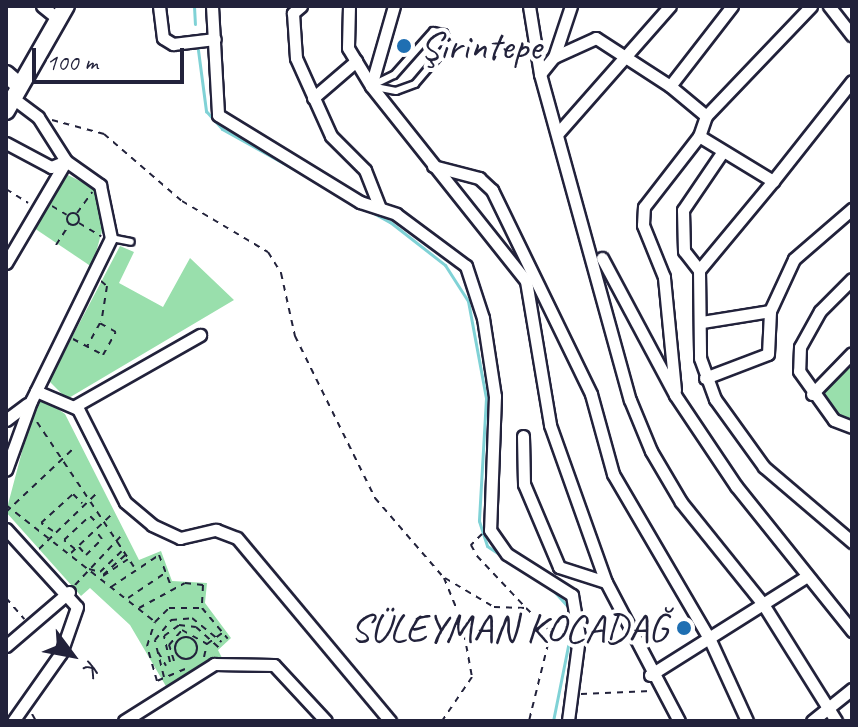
<!DOCTYPE html>
<html>
<head>
<meta charset="utf-8">
<style>
  body { margin:0 }
  #map { position:relative; width:858px; height:727px; overflow:hidden; background:#fff; font-family:Caveat,sans-serif }
  div>[style] { position:absolute }
  .green>* { inset:0; background:#99dfac }
  .stream>* { height:3px; margin:-1.5px; padding:0 1.5px; transform-origin:1.5px; border-radius:1.5px; background:#80d2d6 }
  .path>* { height:2px; margin-top:-1px; transform-origin:0; background:repeating-linear-gradient(90deg,#22223b 0 6px,transparent 0 12px) }
  .path>.ring { margin:-1px; padding:0; box-sizing:content-box; background:none; border:2px solid #22223b; border-radius:50% }
  .roads { filter:drop-shadow(2px 0 #22223b) drop-shadow(-2px 0 #22223b) drop-shadow(0 2px #22223b) drop-shadow(0 -2px #22223b) }
  .lane>* { height:6px; margin:-3px; padding:0 3px; transform-origin:3px; border-radius:3px; background:#fff }
  .street>* { height:11px; margin:-5.5px; padding:0 5.5px; transform-origin:5.5px; border-radius:5.5px; background:#fff }
  .secondary>* { height:16px; margin:-8px; padding:0 8px; transform-origin:8px; border-radius:8px; background:#fff }
  .dots>* { width:22px; height:22px; translate:-50% -50%; box-sizing:border-box; border:4px solid #fff; border-radius:50% }
  span { translate:-50% -50%; white-space:nowrap; text-align:center; line-height:1.15; -webkit-text-stroke:8px #fff; paint-order:stroke }
  .poi-label { font-size:40px; color:#22223b }
  .left { translate:0 -50%; text-align:left }
  .right { translate:-100% -50%; text-align:right }
  .frame { position:absolute; inset:0; border:8px solid #22223b; pointer-events:none }
  .north { position:absolute; left:32px; top:615px; width:80px; height:80px; -webkit-text-stroke:6px #fff; paint-order:stroke; rotate:122deg; font-size:22px; font-weight:700; line-height:32px; text-align:center; color:#22223b }
  .north::after { content:''; display:block; margin:auto; width:28px; height:36px; background:#22223b; clip-path:polygon(50% 0,100% 100%,50% 72%,0 100%) }
  .scale { position:absolute; left:32px; top:48px; width:152px; height:36px; box-sizing:border-box; border:4px solid #22223b; border-top:0; padding-left:10px; font-size:24px; line-height:28px; white-space:nowrap; color:#22223b; -webkit-text-stroke:6px #fff; paint-order:stroke }
</style>
</head>
<body>
<div id="map">
  <div class="green">
    <i style="clip-path:polygon(66px 174px,96px 189px,105px 220px,92px 267px,34px 228px)"></i>
    <i style="clip-path:polygon(120px 246px,134px 252px,119px 283px,163px 307px,190px 258px,234px 300px,67px 399px,49px 381px)"></i>
    <i style="clip-path:polygon(852px 366px,852px 420px,847px 422px,819px 393px)"></i>
    <i style="clip-path:polygon(37px 395px,65px 414px,139px 560px,161px 551px,172px 581px,207px 583px,205px 603px,231px 638px,218px 650px,226px 666px,214px 664px,167px 688px,130px 625px,90px 588px,81px 596px,6px 512px)"></i>
  </div>
  <div class="stream">
    <i style="left:194px;top:6px;width:18px;rotate:87deg"></i>
    <i style="left:198px;top:50px;width:62px;rotate:82.5deg"></i>
    <i style="left:206px;top:111px;width:24px;rotate:48deg"></i>
    <i style="left:222px;top:129px;width:192px;rotate:29deg"></i>
    <i style="left:390px;top:222px;width:70px;rotate:38deg"></i>
    <i style="left:445px;top:265px;width:43px;rotate:57.4deg"></i>
    <i style="left:468px;top:301px;width:99px;rotate:79.5deg"></i>
    <i style="left:486px;top:398px;width:123px;rotate:93.3deg"></i>
    <i style="left:479px;top:521px;width:26px;rotate:72deg"></i>
    <i style="left:487px;top:546px;width:54px;rotate:33.7deg"></i>
    <i style="left:552px;top:589px;width:24px;rotate:48deg"></i>
    <i style="left:568px;top:607px;width:29px;rotate:86deg"></i>
    <i style="left:570px;top:636px;width:87px;rotate:101.3deg"></i>
  </div>
  <div class="path">
    <i style="left:52px;top:120px;width:54px;rotate:15.1deg"></i>
    <i style="left:104px;top:134px;width:103px;rotate:40.7deg"></i>
    <i style="left:182px;top:201px;width:100px;rotate:30.7deg"></i>
    <i style="left:268px;top:252px;width:25px;rotate:58deg"></i>
    <i style="left:281px;top:273px;width:65px;rotate:77.5deg"></i>
    <i style="left:295px;top:336px;width:181px;rotate:63.7deg"></i>
    <i style="left:375px;top:498px;width:106px;rotate:49.2deg"></i>
    <i style="left:444px;top:578px;width:48px;rotate:67.8deg"></i>
    <i style="left:462px;top:622px;width:56px;rotate:79.7deg"></i>
    <i style="left:472px;top:677px;width:53px;rotate:124.3deg"></i>
    <i style="left:6px;top:189px;width:26px;rotate:32deg"></i>
    <i style="left:52px;top:206px;width:17px;rotate:31deg"></i>
    <i class="ring" style="left:67px;top:213px;width:10px;height:10px"></i>
    <i style="left:77px;top:213px;width:26px;rotate:-54deg"></i>
    <i style="left:79px;top:223px;width:26px;rotate:31deg"></i>
    <i style="left:56px;top:245px;width:24px;rotate:-57deg"></i>
    <i style="left:101px;top:281px;width:8px;rotate:40deg"></i>
    <i style="left:107px;top:286px;width:36px;rotate:99deg"></i>
    <i style="left:73px;top:339px;width:34px;rotate:28deg"></i>
    <i style="left:103px;top:355px;width:26px;rotate:-61deg"></i>
    <i style="left:116px;top:332px;width:18px;rotate:-151deg"></i>
    <i style="left:100px;top:323px;width:26px;rotate:119deg"></i>
    <i style="left:37px;top:422px;width:174px;rotate:56.2deg"></i>
    <i style="left:6px;top:505px;width:188px;rotate:38.1deg"></i>
    <i style="left:6px;top:512px;width:93px;rotate:-43.3deg"></i>
    <i style="left:53px;top:531px;width:14px;rotate:-146deg"></i>
    <i style="left:41px;top:523px;width:43px;rotate:-42.2deg"></i>
    <i style="left:73px;top:494px;width:13px;rotate:45deg"></i>
    <i style="left:482px;top:534px;width:16px;rotate:135deg"></i>
    <i style="left:471px;top:545px;width:13px;rotate:61deg"></i>
    <i style="left:477px;top:556px;width:71px;rotate:46.7deg"></i>
    <i style="left:79px;top:547px;width:11px;rotate:49deg"></i>
    <i style="left:86px;top:555px;width:23px;rotate:-45deg"></i>
    <i style="left:102px;top:539px;width:11px;rotate:-128deg"></i>
    <i style="left:39px;top:549px;width:82px;rotate:-44deg"></i>
    <i style="left:75px;top:549px;width:14px;rotate:-141deg"></i>
    <i style="left:64px;top:540px;width:35px;rotate:-43deg"></i>
    <i style="left:90px;top:516px;width:11px;rotate:45deg"></i>
    <i style="left:71px;top:553px;width:55px;rotate:-43.5deg"></i>
    <i style="left:89px;top:569px;width:11px;rotate:15deg"></i>
    <i style="left:100px;top:572px;width:30px;rotate:-44deg"></i>
    <i style="left:103px;top:575px;width:30px;rotate:-42deg"></i>
    <i style="left:103px;top:576px;width:30px;rotate:-34deg"></i>
    <i style="left:445px;top:578px;width:57px;rotate:30.6deg"></i>
    <i style="left:494px;top:607px;width:32px;rotate:2deg"></i>
    <i style="left:526px;top:608px;width:35px;rotate:44deg"></i>
    <i style="left:551px;top:632px;width:92px;rotate:103.9deg"></i>
    <i style="left:75px;top:585px;width:67px;rotate:-46.8deg"></i>
    <i style="left:111px;top:587px;width:58px;rotate:-33.7deg"></i>
    <i style="left:159px;top:555px;width:31px;rotate:69deg"></i>
    <i style="left:6px;top:598px;width:28px;rotate:49deg"></i>
    <i style="left:128px;top:598px;width:45px;rotate:-34deg"></i>
    <i style="left:139px;top:608px;width:52px;rotate:-28.5deg"></i>
    <i style="left:185px;top:583px;width:18px;rotate:6deg"></i>
    <i style="left:203px;top:585px;width:21px;rotate:93deg"></i>
    <i class="ring" style="left:175px;top:637px;width:20px;height:20px"></i>
    <i style="left:158px;top:652px;width:16px;rotate:60deg"></i>
    <i style="left:204px;top:657px;width:13px;rotate:-77deg"></i>
    <i style="left:174px;top:661px;width:17px;rotate:-107deg"></i>
    <i style="left:169px;top:645px;width:20px;rotate:-49deg"></i>
    <i style="left:182px;top:630px;width:29px;rotate:29deg"></i>
    <i style="left:207px;top:644px;width:19px;rotate:-36deg"></i>
    <i style="left:170px;top:662px;width:27px;rotate:-103deg"></i>
    <i style="left:164px;top:636px;width:19px;rotate:-36deg"></i>
    <i style="left:179px;top:625px;width:17px;rotate:7deg"></i>
    <i style="left:196px;top:627px;width:31px;rotate:42deg"></i>
    <i style="left:185px;top:669px;width:30px;rotate:157deg"></i>
    <i style="left:157px;top:681px;width:36px;rotate:-106deg"></i>
    <i style="left:147px;top:646px;width:25px;rotate:-72deg"></i>
    <i style="left:155px;top:622px;width:20px;rotate:-45deg"></i>
    <i style="left:169px;top:608px;width:33px"></i>
    <i style="left:202px;top:608px;width:40px;rotate:50deg"></i>
    <i style="left:164px;top:677px;width:38px;rotate:-104deg"></i>
    <i style="left:155px;top:640px;width:26px;rotate:-51deg"></i>
    <i style="left:171px;top:620px;width:21px;rotate:-5deg"></i>
    <i style="left:192px;top:618px;width:38px;rotate:39deg"></i>
    <i style="left:581px;top:694px;width:70px;rotate:-2.5deg"></i>
    <i style="left:32px;top:714px;width:8px;rotate:60deg"></i>
  </div>
  <div class="roads">
    <div class="lane">
      <i style="left:433px;top:31px;width:11px;rotate:10deg"></i>
      <i style="left:444px;top:33px;width:12px;rotate:66deg"></i>
      <i style="left:449px;top:44px;width:52px;rotate:130.4deg"></i>
      <i style="left:415px;top:84px;width:20px;rotate:160deg"></i>
      <i style="left:396px;top:91px;width:25px;rotate:-169deg"></i>
      <i style="left:371px;top:86px;width:25px;rotate:-26deg"></i>
      <i style="left:394px;top:75px;width:59px;rotate:-48.4deg"></i>
      <i style="left:111px;top:238px;width:20px;rotate:11deg"></i>
    </div>
    <div class="street">
      <i style="left:42px;top:6px;width:22px;rotate:39deg"></i>
      <i style="left:159px;top:6px;width:32px;rotate:83deg"></i>
      <i style="left:163px;top:38px;width:12px;rotate:31deg"></i>
      <i style="left:173px;top:44px;width:42px;rotate:-6.8deg"></i>
      <i style="left:212px;top:6px;width:109px;rotate:86.8deg"></i>
      <i style="left:218px;top:115px;width:167px;rotate:31.5deg"></i>
      <i style="left:360px;top:202px;width:38px;rotate:18deg"></i>
      <i style="left:396px;top:214px;width:87px;rotate:36.6deg"></i>
      <i style="left:466px;top:266px;width:55px;rotate:71.9deg"></i>
      <i style="left:483px;top:318px;width:79px;rotate:81.3deg"></i>
      <i style="left:495px;top:396px;width:134px;rotate:92.1deg"></i>
      <i style="left:490px;top:530px;width:29px;rotate:55deg"></i>
      <i style="left:507px;top:554px;width:77px;rotate:32.2deg"></i>
      <i style="left:572px;top:595px;width:43px;rotate:80.5deg"></i>
      <i style="left:579px;top:637px;width:85px;rotate:97.5deg"></i>
      <i style="left:301px;top:6px;width:11px;rotate:139deg"></i>
      <i style="left:293px;top:13px;width:45px;rotate:86.2deg"></i>
      <i style="left:296px;top:58px;width:85px;rotate:65.8deg"></i>
      <i style="left:331px;top:136px;width:48px;rotate:45deg"></i>
      <i style="left:365px;top:170px;width:41px;rotate:68.5deg"></i>
      <i style="left:349px;top:6px;width:42px;rotate:91.4deg"></i>
      <i style="left:348px;top:48px;width:44px;rotate:58.8deg"></i>
      <i style="left:371px;top:86px;width:249px;rotate:51.5deg"></i>
      <i style="left:526px;top:281px;width:146px;rotate:80.5deg"></i>
      <i style="left:550px;top:425px;width:167px;rotate:70.4deg"></i>
      <i style="left:606px;top:582px;width:157px;rotate:62.3deg"></i>
      <i style="left:529px;top:6px;width:69px;rotate:80.8deg"></i>
      <i style="left:540px;top:74px;width:338px;rotate:74.6deg"></i>
      <i style="left:630px;top:400px;width:55px;rotate:67.6deg"></i>
      <i style="left:651px;top:451px;width:59px;rotate:59.5deg"></i>
      <i style="left:681px;top:502px;width:131px;rotate:51.2deg"></i>
      <i style="left:763px;top:604px;width:138px;rotate:58deg"></i>
      <i style="left:732px;top:6px;width:101px;rotate:127.8deg"></i>
      <i style="left:670px;top:86px;width:47px;rotate:39.8deg"></i>
      <i style="left:706px;top:116px;width:21px;rotate:109deg"></i>
      <i style="left:699px;top:136px;width:87px;rotate:31.3deg"></i>
      <i style="left:773px;top:181px;width:116px;rotate:129.7deg"></i>
      <i style="left:699px;top:270px;width:88px;rotate:89.3deg"></i>
      <i style="left:700px;top:358px;width:44px;rotate:69.9deg"></i>
      <i style="left:715px;top:399px;width:84px;rotate:54.2deg"></i>
      <i style="left:764px;top:467px;width:116px;rotate:40.4deg"></i>
      <i style="left:829px;top:6px;width:37px;rotate:52deg"></i>
      <i style="left:554px;top:57px;width:54px;rotate:-71.6deg"></i>
      <i style="left:540px;top:74px;width:22px;rotate:-51deg"></i>
      <i style="left:554px;top:57px;width:46px;rotate:-24.3deg"></i>
      <i style="left:596px;top:38px;width:88px;rotate:33deg"></i>
      <i style="left:371px;top:86px;width:83px;rotate:-74deg"></i>
      <i style="left:313px;top:98px;width:57px;rotate:-40.7deg"></i>
      <i style="left:706px;top:116px;width:152px;rotate:-46.3deg"></i>
      <i style="left:558px;top:133px;width:169px;rotate:-48.6deg"></i>
      <i style="left:6px;top:143px;width:51px;rotate:28.1deg"></i>
      <i style="left:51px;top:167px;width:16px;rotate:-22deg"></i>
      <i style="left:66px;top:161px;width:42px;rotate:35.2deg"></i>
      <i style="left:100px;top:185px;width:54px;rotate:78.3deg"></i>
      <i style="left:111px;top:238px;width:182px;rotate:116.1deg"></i>
      <i style="left:31px;top:401px;width:73px;rotate:109.9deg"></i>
      <i style="left:433px;top:166px;width:48px;rotate:14.6deg"></i>
      <i style="left:479px;top:178px;width:18px;rotate:43deg"></i>
      <i style="left:492px;top:190px;width:227px;rotate:64.1deg"></i>
      <i style="left:591px;top:394px;width:83px;rotate:74.6deg"></i>
      <i style="left:613px;top:474px;width:192px;rotate:59.7deg"></i>
      <i style="left:710px;top:640px;width:89px;rotate:65.4deg"></i>
      <i style="left:773px;top:181px;width:127px;rotate:-51.7deg"></i>
      <i style="left:602px;top:258px;width:155px;rotate:61.9deg"></i>
      <i style="left:675px;top:395px;width:110px;rotate:56.2deg"></i>
      <i style="left:736px;top:486px;width:186px;rotate:51.3deg"></i>
      <i style="left:6px;top:263px;width:118px;rotate:-59.5deg"></i>
      <i style="left:66px;top:161px;width:52px;rotate:-122.5deg"></i>
      <i style="left:38px;top:117px;width:31px;rotate:-143deg"></i>
      <i style="left:699px;top:270px;width:24px;rotate:-128deg"></i>
      <i style="left:684px;top:251px;width:41px;rotate:-91.4deg"></i>
      <i style="left:683px;top:210px;width:68px;rotate:-55.8deg"></i>
      <i style="left:852px;top:279px;width:45px;rotate:135deg"></i>
      <i style="left:820px;top:311px;width:41px;rotate:119.1deg"></i>
      <i style="left:800px;top:347px;width:24px;rotate:92deg"></i>
      <i style="left:799px;top:371px;width:60px;rotate:54.5deg"></i>
      <i style="left:834px;top:420px;width:19px;rotate:21deg"></i>
      <i style="left:702px;top:322px;width:69px;rotate:-9.2deg"></i>
      <i style="left:705px;top:378px;width:67px;rotate:-20.9deg"></i>
      <i style="left:768px;top:354px;width:43px;rotate:-87.3deg"></i>
      <i style="left:770px;top:311px;width:57px;rotate:-65.2deg"></i>
      <i style="left:794px;top:259px;width:77px;rotate:-40.8deg"></i>
      <i style="left:675px;top:390px;width:114px;rotate:-95.6deg"></i>
      <i style="left:664px;top:277px;width:56px;rotate:-112deg"></i>
      <i style="left:643px;top:225px;width:18px;rotate:-87deg"></i>
      <i style="left:644px;top:207px;width:90px;rotate:-52.2deg"></i>
      <i style="left:36px;top:391px;width:46px;rotate:23.2deg"></i>
      <i style="left:78px;top:409px;width:104px;rotate:63.2deg"></i>
      <i style="left:125px;top:502px;width:35px;rotate:40deg"></i>
      <i style="left:152px;top:525px;width:31px;rotate:25deg"></i>
      <i style="left:180px;top:538px;width:37px;rotate:-13deg"></i>
      <i style="left:216px;top:530px;width:22px;rotate:21deg"></i>
      <i style="left:237px;top:538px;width:239px;rotate:50.1deg"></i>
      <i style="left:812px;top:394px;width:57px;rotate:-45.7deg"></i>
      <i style="left:75px;top:406px;width:144px;rotate:-29.6deg"></i>
      <i style="left:6px;top:420px;width:26px;rotate:-37deg"></i>
      <i style="left:523px;top:436px;width:48px;rotate:88.8deg"></i>
      <i style="left:524px;top:484px;width:90px;rotate:67.1deg"></i>
      <i style="left:559px;top:567px;width:49px;rotate:17.7deg"></i>
      <i style="left:6px;top:529px;width:105px;rotate:47.7deg"></i>
      <i style="left:77px;top:607px;width:49px;rotate:109.2deg"></i>
      <i style="left:61px;top:653px;width:83px;rotate:125.2deg"></i>
      <i style="left:6px;top:646px;width:83px;rotate:-40.6deg"></i>
      <i style="left:650px;top:675px;width:186px;rotate:-32.2deg"></i>
      <i style="left:124px;top:721px;width:107px;rotate:-32.3deg"></i>
      <i style="left:214px;top:664px;width:60px;rotate:1deg"></i>
      <i style="left:274px;top:665px;width:76px;rotate:47.1deg"></i>
      <i style="left:812px;top:721px;width:51px;rotate:-38.7deg"></i>
    </div>
    <div class="secondary">
      <i style="left:6px;top:74px;width:18px;rotate:41deg"></i>
      <i style="left:6px;top:111px;width:121px;rotate:-60.3deg"></i>
    </div>
  </div>
  <div class="dots">
    <i style="left:404px;top:46px;background:#1f6fb2"></i>
    <i style="left:684px;top:628px;background:#1f6fb2"></i>
  </div>
  <div class="poi-label">
    <span class="left" style="left:420px;top:46px">Şirintepe</span>
    <span class="right" style="left:668px;top:628px">SÜLEYMAN KOCADAĞ</span>
  </div>
  <div class="frame"></div>
  <div class="north">K</div>
  <div class="scale">100 m</div>
</div>
</body>
</html>
